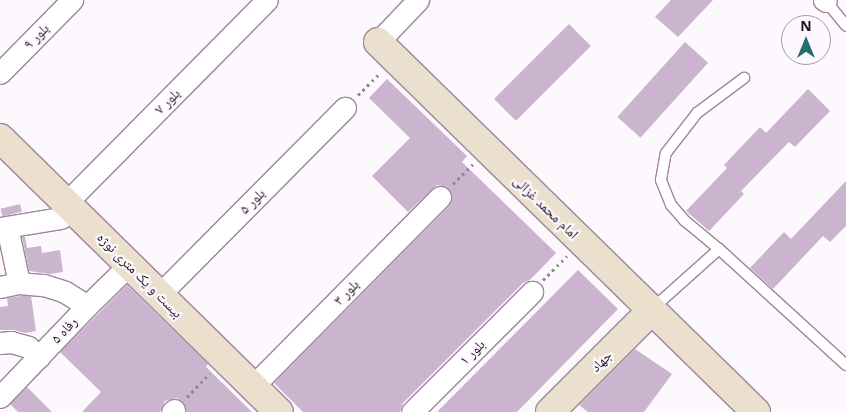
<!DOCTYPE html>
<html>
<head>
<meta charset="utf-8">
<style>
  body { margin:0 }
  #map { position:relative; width:846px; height:412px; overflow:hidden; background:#fdf8fd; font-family:"Noto Sans","Noto Naskh Arabic",sans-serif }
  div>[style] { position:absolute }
  .building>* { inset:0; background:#cbb4cd; transform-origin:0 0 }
  .path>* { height:3px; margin-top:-1.5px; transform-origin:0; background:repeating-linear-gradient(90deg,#8d868d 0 2.5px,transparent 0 6.5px) }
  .roads { filter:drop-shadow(1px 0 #9d869e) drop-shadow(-1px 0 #9d869e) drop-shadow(0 1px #9d869e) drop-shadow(0 -1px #9d869e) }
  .lane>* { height:10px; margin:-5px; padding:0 5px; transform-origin:5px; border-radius:5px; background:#fff }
  .street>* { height:21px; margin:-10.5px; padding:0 10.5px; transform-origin:10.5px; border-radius:10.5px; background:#fff }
  .secondary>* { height:28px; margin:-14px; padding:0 14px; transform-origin:14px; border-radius:14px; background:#eae0cd }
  span { translate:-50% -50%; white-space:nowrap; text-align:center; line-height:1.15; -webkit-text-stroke:4.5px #fdf8fd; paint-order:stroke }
  .street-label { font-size:14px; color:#1c141d }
  .north { position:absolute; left:781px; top:15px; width:50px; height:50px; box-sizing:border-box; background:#fdf8fd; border:1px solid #a39da3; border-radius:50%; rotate:0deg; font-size:14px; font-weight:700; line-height:20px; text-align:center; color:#1c141d }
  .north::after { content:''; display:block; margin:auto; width:18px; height:22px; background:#236e73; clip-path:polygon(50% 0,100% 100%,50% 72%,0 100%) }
</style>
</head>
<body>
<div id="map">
  <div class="building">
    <i style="clip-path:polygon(671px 0,713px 0,678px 37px,655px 17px)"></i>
    <i style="left:569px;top:24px;width:31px;height:106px;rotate:45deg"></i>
    <i style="left:685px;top:42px;width:31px;height:101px;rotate:42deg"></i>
    <i style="clip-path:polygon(387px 79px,467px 156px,462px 162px,556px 253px,530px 280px,523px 283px,403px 403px,400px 412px,303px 412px,274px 383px,449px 206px,452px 200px,448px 188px,437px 185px,408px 212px,372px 176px,410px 138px,369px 98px)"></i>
    <i style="clip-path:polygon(808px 89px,830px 111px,795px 147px,789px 142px,741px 191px,744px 194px,709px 231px,686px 211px,727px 168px,724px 165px,760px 127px,766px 133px)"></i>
    <i style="clip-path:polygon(846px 181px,846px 226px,830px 242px,823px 236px,773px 289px,750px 268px,784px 232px,791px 239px)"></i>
    <i style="left:20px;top:204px;width:8px;height:20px;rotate:76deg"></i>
    <i style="clip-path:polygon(22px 237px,25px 237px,27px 248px,41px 246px,42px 253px,60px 250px,63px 272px,50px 274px,29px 271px)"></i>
    <i style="clip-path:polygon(578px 270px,618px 309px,517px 412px,437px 412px)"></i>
    <i style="clip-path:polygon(127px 285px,208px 364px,206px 367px,252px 412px,186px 412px,183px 402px,177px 398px,165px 401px,160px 412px,82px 412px,101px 392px,60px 352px)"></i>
    <i style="clip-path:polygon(20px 296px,31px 296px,36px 331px,25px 333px,14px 330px,0 330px,0 307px,8px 306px,7px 298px)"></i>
    <i style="clip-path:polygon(635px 349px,672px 374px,644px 412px,588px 412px,579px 405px)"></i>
    <i style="clip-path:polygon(27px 387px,52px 412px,18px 412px,10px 404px)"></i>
  </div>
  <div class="path">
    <i style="left:358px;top:95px;width:31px;rotate:-45deg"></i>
    <i style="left:453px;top:184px;width:28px;rotate:-45deg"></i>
    <i style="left:543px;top:280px;width:34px;rotate:-45deg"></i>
    <i style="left:187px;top:397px;width:33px;rotate:-46deg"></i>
  </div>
  <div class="roads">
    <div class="lane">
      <i style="left:826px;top:1px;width:32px;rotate:51deg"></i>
      <i style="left:719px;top:249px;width:172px;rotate:42.4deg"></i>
      <i style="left:652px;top:309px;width:90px;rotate:-41.8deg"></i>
      <i style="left:719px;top:249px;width:44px;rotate:-140.5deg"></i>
      <i style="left:685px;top:221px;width:21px;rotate:-131deg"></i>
      <i style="left:671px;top:205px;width:27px;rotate:-112deg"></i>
      <i style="left:661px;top:180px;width:27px;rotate:-80deg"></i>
      <i style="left:666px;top:153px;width:51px;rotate:-52.2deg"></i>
      <i style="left:697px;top:113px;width:59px;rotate:-36.7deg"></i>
    </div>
    <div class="street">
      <i style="left:824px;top:0;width:2px;rotate:27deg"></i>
      <i style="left:378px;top:42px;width:58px;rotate:-46.4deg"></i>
      <i style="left:0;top:73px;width:103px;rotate:-45.4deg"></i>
      <i style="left:67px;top:202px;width:284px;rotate:-45.3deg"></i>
      <i style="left:7px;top:227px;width:57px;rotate:77.9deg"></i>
      <i style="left:0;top:228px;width:62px;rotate:-9.3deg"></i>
      <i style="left:0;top:287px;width:19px;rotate:-12deg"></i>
      <i style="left:19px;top:283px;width:25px;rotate:5deg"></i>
      <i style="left:44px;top:285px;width:22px;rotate:18deg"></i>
      <i style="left:65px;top:292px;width:26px;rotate:32deg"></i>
      <i style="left:159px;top:295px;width:264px;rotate:-45.2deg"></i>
      <i style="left:0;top:343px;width:11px;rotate:-5deg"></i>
      <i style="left:11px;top:342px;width:18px;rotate:16deg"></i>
      <i style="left:28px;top:347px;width:15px;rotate:42deg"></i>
      <i style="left:253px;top:386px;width:266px;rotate:-45.3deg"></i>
      <i style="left:0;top:397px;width:126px;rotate:-46.3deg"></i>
      <i style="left:87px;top:306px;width:59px;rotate:-44.3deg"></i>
      <i style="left:172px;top:412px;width:3px;rotate:-45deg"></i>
      <i style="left:412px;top:412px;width:170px;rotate:-45deg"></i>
    </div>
    <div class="secondary">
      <i style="left:378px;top:42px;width:529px;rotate:44.39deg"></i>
      <i style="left:0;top:138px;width:391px;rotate:44.5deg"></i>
      <i style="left:550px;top:412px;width:144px;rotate:-45deg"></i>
    </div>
  </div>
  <div class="street-label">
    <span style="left:36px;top:36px;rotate:-45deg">بلور ۹</span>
    <span style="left:167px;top:101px;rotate:-45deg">بلور ۷</span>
    <span style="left:252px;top:201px;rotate:-45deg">بلور ۵</span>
    <span style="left:546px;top:207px;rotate:44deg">امام محمد غزالی</span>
    <span style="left:140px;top:275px;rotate:45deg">بیست و یک متری نوژه</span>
    <span style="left:346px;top:292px;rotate:-45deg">بلور ۳</span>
    <span style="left:64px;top:330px;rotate:-47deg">رفاه ۵</span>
    <span style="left:472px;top:352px;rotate:-45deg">بلور ۱</span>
    <span style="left:601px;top:361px;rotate:-45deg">جهاد</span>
  </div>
  <div class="north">N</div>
</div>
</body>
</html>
